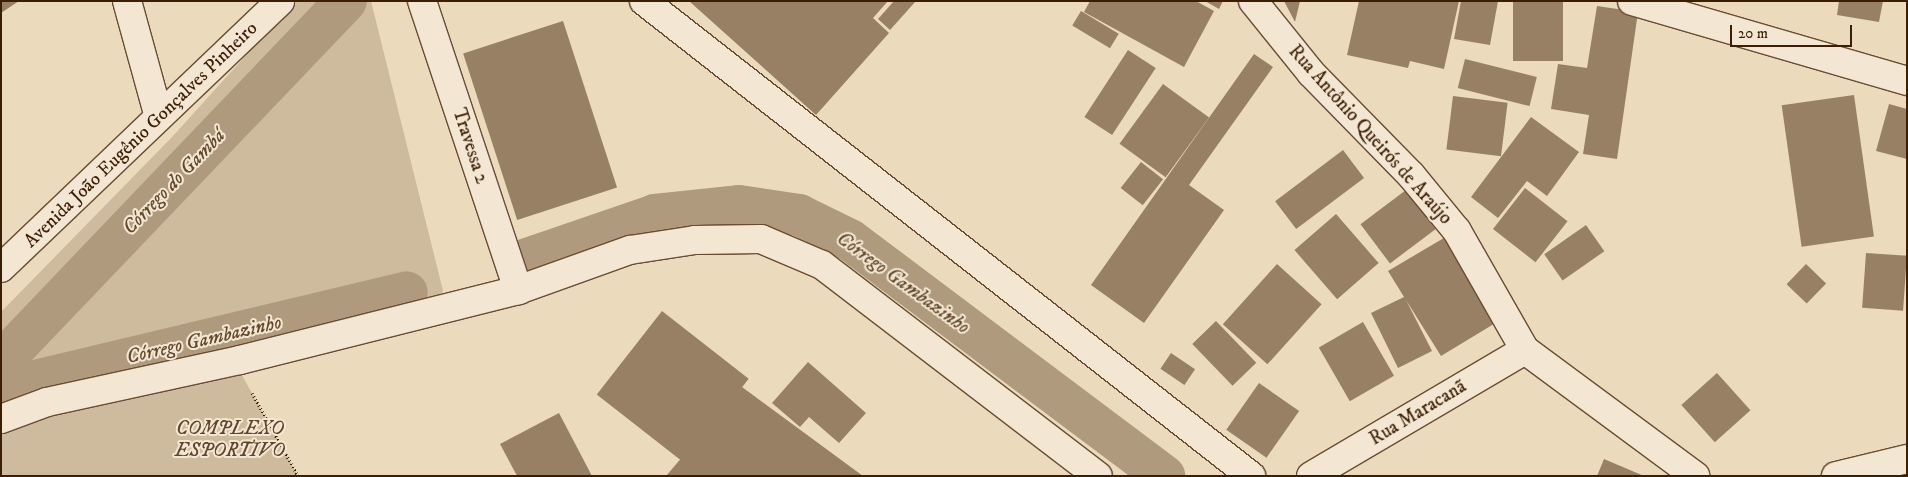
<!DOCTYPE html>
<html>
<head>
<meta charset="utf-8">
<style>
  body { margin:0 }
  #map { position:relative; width:1908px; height:477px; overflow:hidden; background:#ecdabc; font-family:"IM FELL DW Pica",serif }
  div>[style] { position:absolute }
  .green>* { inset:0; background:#ceba9d }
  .canal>* { height:42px; margin:-21px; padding:0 21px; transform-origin:21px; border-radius:21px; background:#b09a7d }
  .building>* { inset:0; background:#988064; transform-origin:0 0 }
  .path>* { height:3px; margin-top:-1.5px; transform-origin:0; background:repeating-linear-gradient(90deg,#3c1e04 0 1px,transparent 0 3.5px) }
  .roads { filter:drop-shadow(1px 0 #684d32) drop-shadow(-1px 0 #684d32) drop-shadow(0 1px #684d32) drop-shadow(0 -1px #684d32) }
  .street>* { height:28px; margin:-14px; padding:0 14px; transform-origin:14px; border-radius:14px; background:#f3e7d3 }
  .secondary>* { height:28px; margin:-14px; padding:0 14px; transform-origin:14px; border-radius:14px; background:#f3e7d3 }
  span { translate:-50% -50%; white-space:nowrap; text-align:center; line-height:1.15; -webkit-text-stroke:4px #f3e7d3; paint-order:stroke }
  .street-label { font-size:19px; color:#3c1e04 }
  .park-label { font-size:19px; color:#60452a; font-style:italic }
  .water-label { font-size:20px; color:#65492e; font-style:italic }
  .frame { position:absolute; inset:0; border:2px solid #3c1e04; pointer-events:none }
  .scale { position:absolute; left:1730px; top:25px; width:122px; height:22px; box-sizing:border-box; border:2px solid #3c1e04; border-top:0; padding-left:6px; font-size:15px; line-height:18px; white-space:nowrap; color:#3c1e04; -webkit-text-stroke:4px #f3e7d3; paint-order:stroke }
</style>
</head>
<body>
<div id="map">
  <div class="green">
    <i style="clip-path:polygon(295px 1px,334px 1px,314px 31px,1px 348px,1px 312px,173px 136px)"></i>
    <i style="clip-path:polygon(355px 1px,371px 1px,443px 291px,439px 297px,1px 401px,1px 393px,417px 298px,413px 279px,1px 383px,1px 372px,228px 145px)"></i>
    <i style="clip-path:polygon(238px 368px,298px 476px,1px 476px,1px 421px)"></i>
  </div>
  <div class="canal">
    <i style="left:518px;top:262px;width:145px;rotate:-18.9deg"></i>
    <i style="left:655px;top:215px;width:84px;rotate:-6.1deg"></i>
    <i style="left:739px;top:206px;width:61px;rotate:8.5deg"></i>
    <i style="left:799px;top:215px;width:57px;rotate:26.1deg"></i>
    <i style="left:850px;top:240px;width:393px;rotate:36.9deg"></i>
    <i style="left:1px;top:362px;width:499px;rotate:-46.3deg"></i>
    <i style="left:1px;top:389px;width:417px;rotate:-13.4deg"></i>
  </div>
  <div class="building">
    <i style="clip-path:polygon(1px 1px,19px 1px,1px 13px)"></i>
    <i style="clip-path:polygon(689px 1px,888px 1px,873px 18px,889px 33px,816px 115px)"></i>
    <i style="clip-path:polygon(894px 1px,916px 1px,890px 30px,878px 19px)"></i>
    <i style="clip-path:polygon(1090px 1px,1196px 1px,1214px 11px,1184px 67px,1084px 12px)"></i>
    <i style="clip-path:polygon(1205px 1px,1223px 1px,1219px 9px)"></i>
    <i style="clip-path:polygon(1284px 1px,1300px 1px,1295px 22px)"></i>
    <i style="clip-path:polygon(1359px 1px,1459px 1px,1444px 69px,1410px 61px,1408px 68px,1347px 55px)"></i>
    <i style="clip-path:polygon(1461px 1px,1498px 1px,1490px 45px,1454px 39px)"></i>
    <i style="left:1513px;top:1px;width:50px;height:60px"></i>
    <i style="clip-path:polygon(1839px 1px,1883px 1px,1879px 22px,1837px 15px)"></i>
    <i style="clip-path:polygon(1597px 6px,1638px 12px,1617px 159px,1583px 154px,1589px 115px,1551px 109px,1558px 64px,1587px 68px)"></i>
    <i style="left:1081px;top:11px;width:44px;height:17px;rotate:31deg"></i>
    <i style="left:563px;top:21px;width:175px;height:105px;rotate:72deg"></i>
    <i style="left:1128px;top:50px;width:33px;height:80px;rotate:33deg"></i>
    <i style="clip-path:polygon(1254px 54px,1273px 67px,1189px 185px,1224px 210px,1144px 323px,1091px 285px)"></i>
    <i style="left:1465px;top:59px;width:74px;height:30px;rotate:14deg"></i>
    <i style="left:1163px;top:84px;width:57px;height:74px;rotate:36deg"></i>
    <i style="left:1854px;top:95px;width:143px;height:73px;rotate:82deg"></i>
    <i style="left:1453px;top:96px;width:55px;height:54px;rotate:7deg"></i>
    <i style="clip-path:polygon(1889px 104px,1907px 109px,1907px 159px,1876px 151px)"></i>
    <i style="clip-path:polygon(1531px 117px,1579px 152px,1547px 196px,1527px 181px,1498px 218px,1471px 197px)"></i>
    <i style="left:1343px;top:150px;width:35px;height:85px;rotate:53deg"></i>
    <i style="left:1141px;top:162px;width:28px;height:33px;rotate:38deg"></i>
    <i style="left:1525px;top:188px;width:54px;height:52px;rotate:38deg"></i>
    <i style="left:1406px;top:190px;width:49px;height:57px;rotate:53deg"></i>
    <i style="left:1336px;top:214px;width:65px;height:55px;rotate:49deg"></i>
    <i style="left:1586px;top:225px;width:32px;height:51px;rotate:55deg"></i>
    <i style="clip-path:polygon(1454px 232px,1507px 316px,1441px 356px,1406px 300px,1432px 351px,1398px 368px,1371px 313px,1404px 297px,1388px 271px)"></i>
    <i style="left:1866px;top:253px;width:41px;height:55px;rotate:4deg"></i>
    <i style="left:1277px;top:264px;width:60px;height:81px;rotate:42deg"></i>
    <i style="left:1806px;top:264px;width:28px;height:28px;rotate:44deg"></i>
    <i style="left:662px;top:311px;width:110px;height:106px;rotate:38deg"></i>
    <i style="left:1216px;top:321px;width:58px;height:33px;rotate:46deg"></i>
    <i style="left:1363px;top:322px;width:62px;height:51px;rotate:60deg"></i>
    <i style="left:1171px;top:353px;width:29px;height:19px;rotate:34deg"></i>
    <i style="clip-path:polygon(808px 362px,866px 413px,839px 443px,809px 417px,800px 427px,772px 403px)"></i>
    <i style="left:1717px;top:373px;width:50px;height:48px;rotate:48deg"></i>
    <i style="left:1259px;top:383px;width:49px;height:57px;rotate:35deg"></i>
    <i style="clip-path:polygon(742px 387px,863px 476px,666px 476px)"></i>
    <i style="clip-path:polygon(559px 413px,592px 476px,517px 476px,500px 444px)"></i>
    <i style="clip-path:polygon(1604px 459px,1644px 476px,1597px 476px)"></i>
  </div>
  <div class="path">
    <i style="left:252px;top:393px;width:95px;rotate:61deg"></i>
  </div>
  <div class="roads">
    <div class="street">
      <i style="left:127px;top:1px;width:120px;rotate:74.6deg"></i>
      <i style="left:1253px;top:1px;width:92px;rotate:51.1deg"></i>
      <i style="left:1311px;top:73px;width:143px;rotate:45.6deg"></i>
      <i style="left:1411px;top:175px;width:72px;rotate:50.6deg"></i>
      <i style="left:1457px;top:231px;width:137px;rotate:60.3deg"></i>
      <i style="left:1525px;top:350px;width:212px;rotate:36.5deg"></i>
      <i style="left:1632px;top:1px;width:286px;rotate:16.2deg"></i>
      <i style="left:1311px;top:476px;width:248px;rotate:-30.5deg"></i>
      <i style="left:1836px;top:476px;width:73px;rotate:-13.5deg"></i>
    </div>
    <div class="secondary">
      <i style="left:422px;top:1px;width:305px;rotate:71.6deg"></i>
      <i style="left:644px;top:1px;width:771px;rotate:38.04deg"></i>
      <i style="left:1px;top:268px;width:386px;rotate:-43.7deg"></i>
      <i style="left:1px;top:419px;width:49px;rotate:-20.3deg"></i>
      <i style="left:47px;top:402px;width:198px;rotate:-12.3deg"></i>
      <i style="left:240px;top:360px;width:287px;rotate:-14.1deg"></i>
      <i style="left:518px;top:290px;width:119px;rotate:-19.7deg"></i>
      <i style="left:630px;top:250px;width:66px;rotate:-8.7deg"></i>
      <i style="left:695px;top:240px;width:66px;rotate:-0.9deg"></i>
      <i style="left:761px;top:239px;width:66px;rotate:23.1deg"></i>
      <i style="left:822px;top:265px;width:347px;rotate:37.4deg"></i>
    </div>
  </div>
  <div class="street-label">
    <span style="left:141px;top:135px;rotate:-44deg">Avenida João Eugênio Gonçalves Pinheiro</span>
    <span style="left:1370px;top:135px;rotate:48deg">Rua Antônio Queirós de Araújo</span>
    <span style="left:470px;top:146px;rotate:72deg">Travessa 2</span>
    <span style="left:1418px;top:413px;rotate:-31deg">Rua Maracanã</span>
  </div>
  <div class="park-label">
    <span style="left:230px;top:440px">COMPLEXO<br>ESPORTIVO</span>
  </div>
  <div class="water-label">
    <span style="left:174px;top:182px;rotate:-46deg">Córrego do Gambá</span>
    <span style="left:903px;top:283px;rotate:36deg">Córrego Gambazinho</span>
    <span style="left:204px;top:340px;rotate:-13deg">Córrego Gambazinho</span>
  </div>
  <div class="frame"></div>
  <div class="scale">20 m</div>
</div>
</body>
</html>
